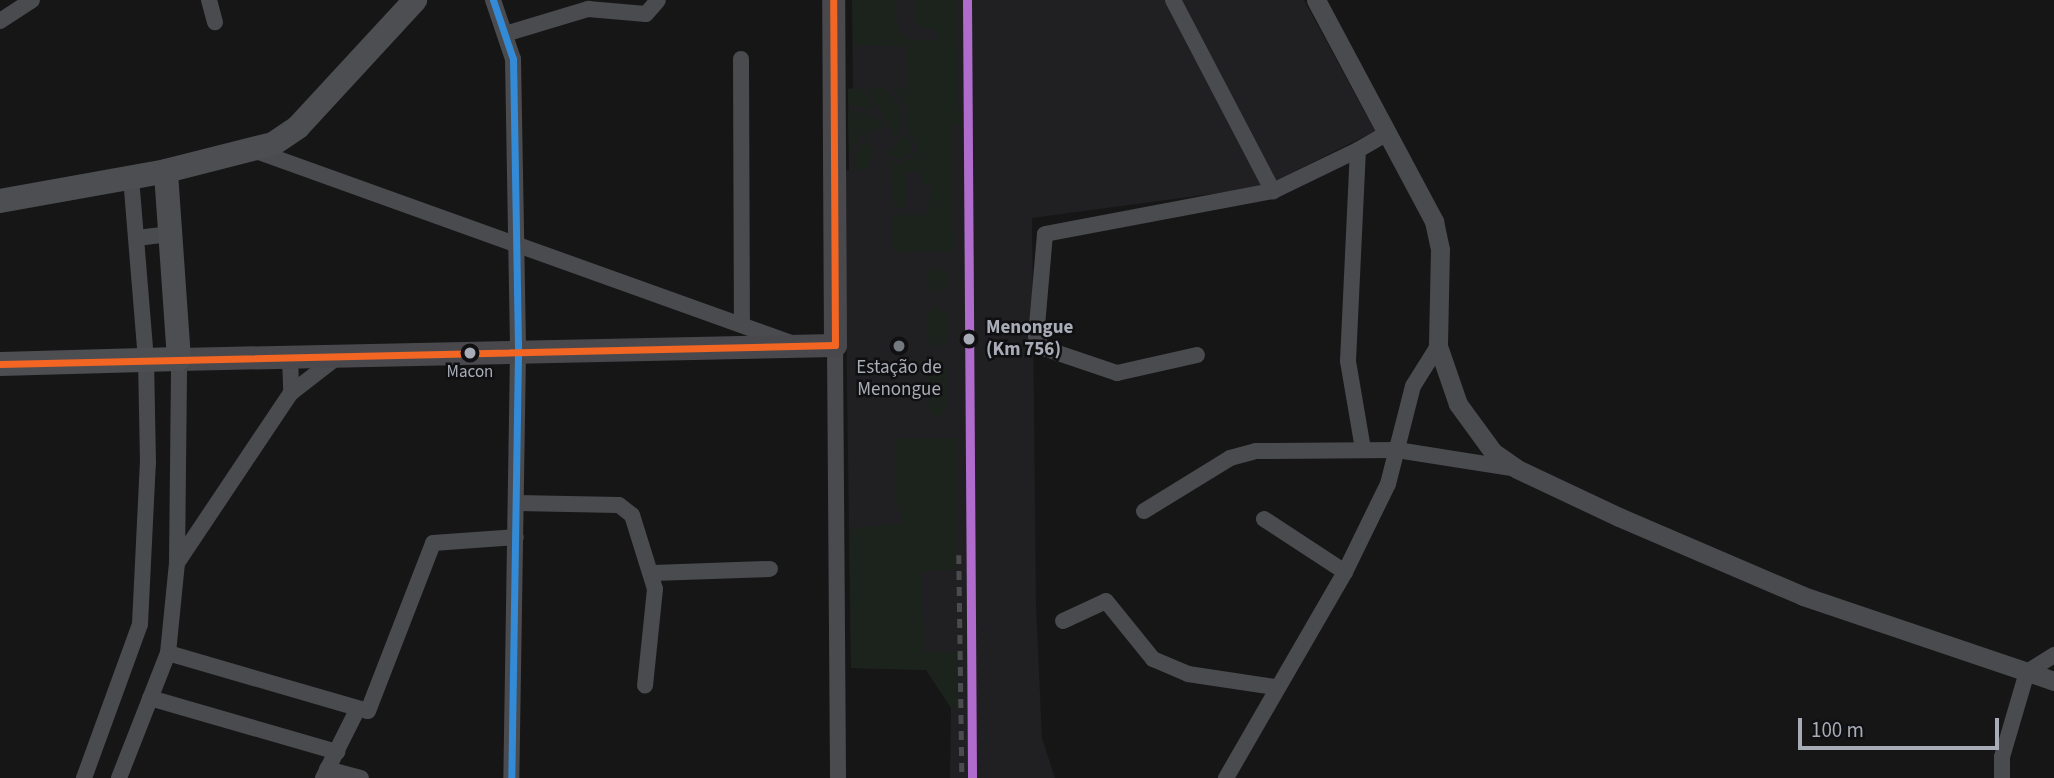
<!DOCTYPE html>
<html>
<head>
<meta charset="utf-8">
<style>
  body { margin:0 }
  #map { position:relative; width:2054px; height:778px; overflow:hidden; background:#161616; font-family:"Source Sans 3",sans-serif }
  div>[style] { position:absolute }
  .built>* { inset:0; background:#202022 }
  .green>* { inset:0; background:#1c231d }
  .round { border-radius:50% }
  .minor>* { height:16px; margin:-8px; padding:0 8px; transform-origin:8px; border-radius:8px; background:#4a4b4f }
  .tertiary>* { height:19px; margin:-9.5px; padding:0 9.5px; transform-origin:9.5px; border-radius:9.5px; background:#4a4b4f }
  .secondary>* { height:23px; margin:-11.5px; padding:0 11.5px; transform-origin:11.5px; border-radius:11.5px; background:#49494d }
  .primary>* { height:24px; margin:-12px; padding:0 12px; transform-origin:12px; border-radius:12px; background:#4c4e51 }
  .rail>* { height:4.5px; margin-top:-2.25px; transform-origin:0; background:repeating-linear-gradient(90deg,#4a4b4e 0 9px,transparent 0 16px) }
  .bus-1>* { height:7px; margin:-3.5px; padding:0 3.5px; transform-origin:3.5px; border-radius:3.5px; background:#338bd7 }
  .bus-2>* { height:7px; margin:-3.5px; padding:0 3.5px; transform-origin:3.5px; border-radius:3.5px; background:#f26522 }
  .rail-1>* { height:9px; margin:-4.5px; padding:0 4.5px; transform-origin:4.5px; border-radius:4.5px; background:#b06ccc }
  .dots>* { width:19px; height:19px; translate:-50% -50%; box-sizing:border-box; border:4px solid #101012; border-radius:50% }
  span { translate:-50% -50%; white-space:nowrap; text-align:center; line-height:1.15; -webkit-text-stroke:5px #101012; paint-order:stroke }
  .bus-label { font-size:17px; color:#a7acb7 }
  .stop-label { font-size:19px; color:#a7acb7; font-weight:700 }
  .left { translate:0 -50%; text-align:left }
  .poi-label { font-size:19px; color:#a7acb7 }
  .scale { position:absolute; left:1798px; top:718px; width:201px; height:32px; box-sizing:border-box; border:4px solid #a7acb7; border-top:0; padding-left:9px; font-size:21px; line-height:24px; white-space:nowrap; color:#a7acb7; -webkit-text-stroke:5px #101012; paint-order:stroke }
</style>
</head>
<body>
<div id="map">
  <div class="built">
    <i style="clip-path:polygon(852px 0,1304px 0,1375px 131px,1263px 187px,1032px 218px,1036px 606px,1042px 738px,1055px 778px,950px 778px,951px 708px,927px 670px,851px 668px,844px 171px,849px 170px,848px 89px,853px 88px)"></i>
  </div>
  <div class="green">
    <i style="clip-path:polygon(852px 0,896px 0,897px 27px,905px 39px,938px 40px,938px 33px,915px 23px,914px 0,956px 0,958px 111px,962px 112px,962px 125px,952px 126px,953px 251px,894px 252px,894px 215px,927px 215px,931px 184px,922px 184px,922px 172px,906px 172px,906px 208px,894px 207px,890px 162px,902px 164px,918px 150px,908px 129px,906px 106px,893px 88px,907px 88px,906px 46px,854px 45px)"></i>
    <i style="clip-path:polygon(859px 88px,870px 99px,875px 110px,848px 104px,848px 89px)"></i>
    <i style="clip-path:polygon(868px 88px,884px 88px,898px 104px,903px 119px,897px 140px)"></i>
    <i style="clip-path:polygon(848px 111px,869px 114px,885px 126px,860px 136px,849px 155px)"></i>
    <i style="clip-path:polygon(906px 133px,912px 143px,910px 153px,901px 159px,892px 157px,888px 153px)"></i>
    <i style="clip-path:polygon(868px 136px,868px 144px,875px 152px,869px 160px,870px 170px,855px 170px,857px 150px)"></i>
    <i class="round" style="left:927px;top:269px;width:22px;height:22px"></i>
    <i style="clip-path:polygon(934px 307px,947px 314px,947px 341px,937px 348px,927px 340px,927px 315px)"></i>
    <i style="clip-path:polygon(937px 358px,946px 365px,946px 411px,938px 418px,929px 411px,928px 365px)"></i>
    <i style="clip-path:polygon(955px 438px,956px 570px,922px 571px,923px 652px,957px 652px,958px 707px,951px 708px,926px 670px,851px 668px,849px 529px,902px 523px,902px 506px,895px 506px,895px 439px)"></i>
  </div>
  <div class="minor">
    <i style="left:209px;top:0;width:23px;rotate:75deg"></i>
    <i style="left:493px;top:0;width:62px;rotate:71.3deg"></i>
    <i style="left:513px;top:59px;width:294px;rotate:89deg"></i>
    <i style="left:518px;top:353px;width:425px;rotate:90.9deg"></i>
    <i style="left:1173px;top:0;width:216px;rotate:62.4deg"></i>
    <i style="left:0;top:21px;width:38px;rotate:-33deg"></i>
    <i style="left:508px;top:33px;width:84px;rotate:-16.7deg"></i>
    <i style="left:588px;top:9px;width:58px;rotate:4.9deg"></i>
    <i style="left:646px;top:14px;width:18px;rotate:-49deg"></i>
    <i style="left:741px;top:59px;width:264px;rotate:89.8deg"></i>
    <i style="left:256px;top:151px;width:568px;rotate:19.74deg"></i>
    <i style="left:137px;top:238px;width:34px;rotate:-7deg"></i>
    <i style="left:835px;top:345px;width:433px;rotate:89.6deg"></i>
    <i style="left:1197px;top:355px;width:82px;rotate:167.3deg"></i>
    <i style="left:1117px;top:373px;width:78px;rotate:-161.3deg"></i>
    <i style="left:1043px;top:348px;width:13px;rotate:-122deg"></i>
    <i style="left:1036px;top:337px;width:103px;rotate:-85deg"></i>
    <i style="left:1045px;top:234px;width:232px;rotate:-10.7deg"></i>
    <i style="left:1273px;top:191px;width:94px;rotate:-25.8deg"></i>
    <i style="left:290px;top:356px;width:37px;rotate:88deg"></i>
    <i style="left:1363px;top:449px;width:89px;rotate:-99.7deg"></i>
    <i style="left:1348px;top:361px;width:211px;rotate:-87.3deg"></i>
    <i style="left:1358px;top:150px;width:34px;rotate:-30deg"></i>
    <i style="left:517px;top:503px;width:102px;rotate:1.1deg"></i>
    <i style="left:619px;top:505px;width:16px;rotate:38deg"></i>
    <i style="left:632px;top:515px;width:77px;rotate:72.7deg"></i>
    <i style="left:655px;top:589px;width:97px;rotate:95.9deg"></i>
    <i style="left:1144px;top:511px;width:101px;rotate:-31.6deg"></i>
    <i style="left:1230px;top:458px;width:27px;rotate:-15deg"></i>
    <i style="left:1256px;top:451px;width:141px;rotate:-0.4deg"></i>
    <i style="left:1397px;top:450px;width:121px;rotate:9deg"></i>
    <i style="left:1264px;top:519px;width:97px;rotate:33.2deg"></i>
    <i style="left:177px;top:563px;width:205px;rotate:-56.2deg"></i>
    <i style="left:291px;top:393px;width:62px;rotate:-37.8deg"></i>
    <i style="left:653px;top:573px;width:117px;rotate:-2deg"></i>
    <i style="left:1063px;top:621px;width:47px;rotate:-24.9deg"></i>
    <i style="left:1106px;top:601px;width:75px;rotate:51deg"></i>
    <i style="left:1153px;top:659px;width:38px;rotate:23deg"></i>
    <i style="left:1188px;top:674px;width:88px;rotate:8.5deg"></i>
    <i style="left:168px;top:653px;width:208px;rotate:16.2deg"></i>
    <i style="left:368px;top:711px;width:180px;rotate:-68.8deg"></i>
    <i style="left:433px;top:543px;width:83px;rotate:-4.1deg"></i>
    <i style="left:150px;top:698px;width:195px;rotate:16.1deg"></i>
    <i style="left:327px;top:769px;width:35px;rotate:15deg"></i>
    <i style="left:84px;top:778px;width:164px;rotate:-70deg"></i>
    <i style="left:140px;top:624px;width:161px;rotate:-87.2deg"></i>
    <i style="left:148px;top:463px;width:103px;rotate:-91.1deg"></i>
    <i style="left:146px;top:360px;width:185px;rotate:-94.7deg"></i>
    <i style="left:119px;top:778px;width:134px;rotate:-68.6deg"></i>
    <i style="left:168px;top:653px;width:90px;rotate:-84.3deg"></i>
    <i style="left:177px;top:563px;width:204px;rotate:-89.4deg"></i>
    <i style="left:323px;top:778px;width:76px;rotate:-63.4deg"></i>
    <i style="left:1226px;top:778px;width:238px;rotate:-60deg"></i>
    <i style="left:1345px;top:572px;width:98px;rotate:-64deg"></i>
    <i style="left:1388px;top:484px;width:101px;rotate:-75.7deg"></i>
    <i style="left:1413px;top:386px;width:47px;rotate:-58deg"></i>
    <i style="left:2002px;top:778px;width:21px;rotate:-90deg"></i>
    <i style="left:2002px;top:757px;width:89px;rotate:-73.6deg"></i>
    <i style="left:2027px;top:672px;width:32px;rotate:-32deg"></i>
  </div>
  <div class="tertiary">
    <i style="left:1316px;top:0;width:251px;rotate:61.9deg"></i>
    <i style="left:1434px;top:221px;width:29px;rotate:78deg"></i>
    <i style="left:1440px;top:249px;width:97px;rotate:91.2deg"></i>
    <i style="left:1438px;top:346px;width:61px;rotate:71deg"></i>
    <i style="left:1458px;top:404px;width:59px;rotate:53.9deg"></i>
    <i style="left:1493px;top:452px;width:29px;rotate:35deg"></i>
    <i style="left:1517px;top:469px;width:113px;rotate:25.2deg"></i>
    <i style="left:1619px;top:517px;width:200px;rotate:23.2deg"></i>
    <i style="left:1803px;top:596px;width:265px;rotate:18.7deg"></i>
  </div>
  <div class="secondary">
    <i style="left:179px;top:359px;width:656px;rotate:-1.22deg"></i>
    <i style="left:835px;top:345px;width:345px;rotate:-90.3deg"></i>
  </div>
  <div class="primary">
    <i style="left:0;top:201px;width:169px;rotate:-10.2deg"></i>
    <i style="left:166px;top:171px;width:110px;rotate:-14.2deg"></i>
    <i style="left:273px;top:144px;width:30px;rotate:-34deg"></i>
    <i style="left:298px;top:127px;width:173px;rotate:-47.3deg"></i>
    <i style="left:0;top:364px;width:179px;rotate:-1.6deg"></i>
    <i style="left:179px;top:359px;width:188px;rotate:-94deg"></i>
  </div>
  <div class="rail">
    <i style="left:959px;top:555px;width:223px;rotate:89.2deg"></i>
  </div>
  <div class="bus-1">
    <i style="left:493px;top:0;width:62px;rotate:71.3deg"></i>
    <i style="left:513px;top:59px;width:294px;rotate:89deg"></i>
    <i style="left:518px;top:353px;width:425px;rotate:90.9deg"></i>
  </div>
  <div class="bus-2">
    <i style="left:0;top:364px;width:835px;rotate:-1.3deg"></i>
    <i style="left:835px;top:345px;width:345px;rotate:-90.3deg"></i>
  </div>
  <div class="rail-1">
    <i style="left:967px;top:0;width:778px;rotate:89.63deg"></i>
  </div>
  <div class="dots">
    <i style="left:969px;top:339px;background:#a7acb7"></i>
    <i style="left:899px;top:346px;background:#74787f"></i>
    <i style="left:470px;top:353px;background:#a7acb7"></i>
  </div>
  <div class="bus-label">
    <span style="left:470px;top:373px">Macon</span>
  </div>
  <div class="stop-label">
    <span class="left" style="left:986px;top:339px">Menongue<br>(Km 756)</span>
  </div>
  <div class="poi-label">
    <span style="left:899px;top:379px">Estação de<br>Menongue</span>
  </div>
  <div class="scale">100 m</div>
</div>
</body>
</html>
